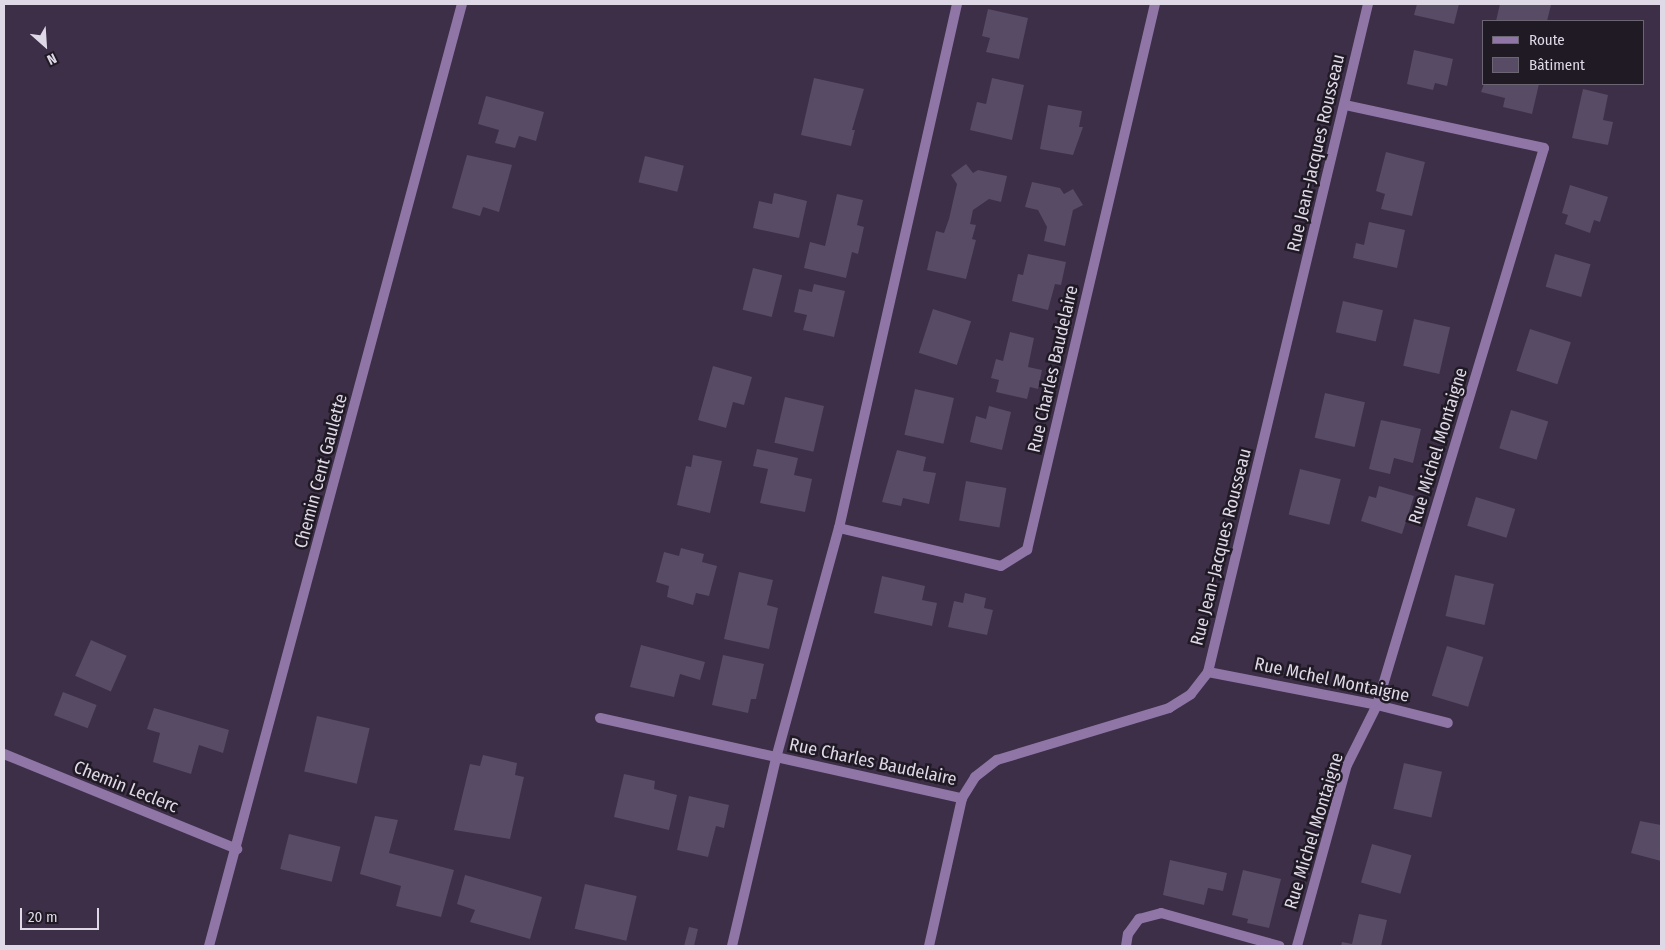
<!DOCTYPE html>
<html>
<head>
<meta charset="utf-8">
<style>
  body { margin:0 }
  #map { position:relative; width:1665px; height:950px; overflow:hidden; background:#3c2f47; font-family:"Fira Sans Condensed",sans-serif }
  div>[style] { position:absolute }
  .building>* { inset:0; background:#584b65; transform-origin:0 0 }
  .street>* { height:10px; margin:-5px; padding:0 5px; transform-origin:5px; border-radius:5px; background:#9076a7 }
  span { translate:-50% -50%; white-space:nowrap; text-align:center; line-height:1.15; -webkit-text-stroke:5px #201a25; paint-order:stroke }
  .street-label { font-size:18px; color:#dfd8e7 }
  .frame { position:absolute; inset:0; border:5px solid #dfd8e7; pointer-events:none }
  .legend { position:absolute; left:1482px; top:20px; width:162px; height:65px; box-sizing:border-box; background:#201a25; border:1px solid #6c6673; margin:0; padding:6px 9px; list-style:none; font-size:15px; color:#dfd8e7 }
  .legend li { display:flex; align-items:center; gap:10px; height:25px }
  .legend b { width:25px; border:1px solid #6c6673 }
  .north { position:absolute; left:20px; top:20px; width:50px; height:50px; -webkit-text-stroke:4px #201a25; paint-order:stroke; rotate:154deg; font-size:14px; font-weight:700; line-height:20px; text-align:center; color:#dfd8e7 }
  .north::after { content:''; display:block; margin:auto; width:18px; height:22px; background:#dfd8e7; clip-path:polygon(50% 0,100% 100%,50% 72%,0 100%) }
  .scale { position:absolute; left:20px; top:908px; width:79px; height:22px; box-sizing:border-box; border:2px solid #dfd8e7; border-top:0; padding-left:6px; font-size:15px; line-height:18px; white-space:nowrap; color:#dfd8e7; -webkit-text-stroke:4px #201a25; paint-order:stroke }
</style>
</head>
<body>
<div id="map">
  <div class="building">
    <i style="clip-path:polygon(1417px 4px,1459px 4px,1454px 24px,1414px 15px)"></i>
    <i style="clip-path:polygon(1500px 4px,1545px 4px,1551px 5px,1547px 21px,1496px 21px)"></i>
    <i style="clip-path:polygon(988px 9px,1028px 18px,1019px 59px,986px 52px,990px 38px,982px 36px)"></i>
    <i style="clip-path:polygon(1414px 50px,1453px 59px,1447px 86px,1435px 83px,1433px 90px,1407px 84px)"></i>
    <i style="clip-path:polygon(814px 78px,864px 89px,852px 130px,855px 130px,851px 146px,801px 135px)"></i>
    <i style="clip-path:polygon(992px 78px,1024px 85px,1012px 140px,970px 130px,977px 102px,986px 104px)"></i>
    <i style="clip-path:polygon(1484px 84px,1539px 84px,1532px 114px,1503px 107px,1505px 98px,1481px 92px)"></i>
    <i style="clip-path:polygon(1583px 89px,1608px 95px,1603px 120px,1613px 122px,1608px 145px,1572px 138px)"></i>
    <i style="clip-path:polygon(486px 96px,544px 112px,536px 141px,519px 136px,515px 148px,495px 143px,499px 130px,478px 124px)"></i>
    <i style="clip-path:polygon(1048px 105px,1082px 111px,1079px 127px,1083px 127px,1073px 155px,1040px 149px)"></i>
    <i style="clip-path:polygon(1386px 152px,1425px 162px,1412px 216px,1381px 209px,1385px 194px,1376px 191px)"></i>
    <i style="clip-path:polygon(467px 155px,512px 165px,499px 212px,483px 207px,480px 216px,452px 208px)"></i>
    <i style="left:645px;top:156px;width:40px;height:27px;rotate:14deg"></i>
    <i style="clip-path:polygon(966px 164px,973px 173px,978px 170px,1007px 176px,1001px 202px,989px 199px,973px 210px,970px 224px,976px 225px,972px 239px,976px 240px,966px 279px,927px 270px,936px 231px,944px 233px,949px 219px,957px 184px,951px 175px)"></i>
    <i style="clip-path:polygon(1032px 182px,1060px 188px,1064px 194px,1073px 189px,1083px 205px,1073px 210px,1065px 246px,1044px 241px,1047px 227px,1038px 210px,1025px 207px)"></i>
    <i style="clip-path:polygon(1570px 185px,1608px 197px,1600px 222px,1594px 220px,1590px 233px,1565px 224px,1568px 215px,1562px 213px)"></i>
    <i style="clip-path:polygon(774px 193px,807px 201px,799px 238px,753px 228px,759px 201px,772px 204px)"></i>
    <i style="clip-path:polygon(837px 194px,863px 200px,857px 225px,864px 227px,858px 254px,852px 252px,846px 278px,804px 268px,810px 242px,825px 246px)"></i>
    <i style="clip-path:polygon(1369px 222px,1405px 230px,1397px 268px,1353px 258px,1356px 243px,1364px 245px)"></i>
    <i style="clip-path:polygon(1028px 254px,1066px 262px,1061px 285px,1055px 284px,1048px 310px,1012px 301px,1018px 274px,1023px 275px)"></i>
    <i style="left:1555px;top:254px;width:37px;height:34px;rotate:16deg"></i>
    <i style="left:753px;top:268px;width:30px;height:43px;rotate:14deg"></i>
    <i style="clip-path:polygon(814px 284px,845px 291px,834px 337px,803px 330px,807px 315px,794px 312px,799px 289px,812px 292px)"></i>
    <i style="left:1343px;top:301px;width:41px;height:32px;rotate:13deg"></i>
    <i style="left:933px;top:309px;width:40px;height:46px;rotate:18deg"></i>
    <i style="left:1414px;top:319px;width:37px;height:48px;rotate:13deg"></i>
    <i style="left:1530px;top:329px;width:43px;height:44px;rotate:18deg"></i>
    <i style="clip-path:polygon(1010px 332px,1034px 338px,1028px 367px,1042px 370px,1038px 389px,1030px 387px,1027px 399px,996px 392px,999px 380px,991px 378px,996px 359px,1003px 361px)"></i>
    <i style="clip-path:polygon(713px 366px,752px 377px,744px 405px,733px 402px,726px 428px,698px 420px)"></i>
    <i style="left:915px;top:389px;width:40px;height:47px;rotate:13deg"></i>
    <i style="left:1325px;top:393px;width:41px;height:46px;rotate:13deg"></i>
    <i style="left:785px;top:397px;width:40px;height:47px;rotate:13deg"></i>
    <i style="clip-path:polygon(989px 406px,1011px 412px,1002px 450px,970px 442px,976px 416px,986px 419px)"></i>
    <i style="left:1511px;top:410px;width:39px;height:40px;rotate:17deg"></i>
    <i style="clip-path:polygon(1381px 420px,1421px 429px,1413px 463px,1394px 458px,1390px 474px,1369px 469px)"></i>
    <i style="clip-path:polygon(757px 449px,798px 458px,794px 475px,812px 479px,805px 512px,760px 503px,768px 469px,753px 466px)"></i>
    <i style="clip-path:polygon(897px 450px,926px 457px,923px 471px,936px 473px,929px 504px,903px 498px,901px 506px,882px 502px)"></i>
    <i style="clip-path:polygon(693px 455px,722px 461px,710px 513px,677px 505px,686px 466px,691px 467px)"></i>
    <i style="left:1300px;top:469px;width:42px;height:47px;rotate:14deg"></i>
    <i style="left:966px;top:481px;width:41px;height:40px;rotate:10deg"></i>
    <i style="clip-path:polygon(1379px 486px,1414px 496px,1402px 534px,1361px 521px,1369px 496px,1376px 498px)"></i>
    <i style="left:1476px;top:497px;width:41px;height:30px;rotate:17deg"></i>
    <i style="clip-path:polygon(681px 548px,704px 554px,702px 562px,717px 566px,709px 596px,696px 593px,693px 605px,667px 597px,669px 586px,656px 582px,664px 552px,679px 556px)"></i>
    <i style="clip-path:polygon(739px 572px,773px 580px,767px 605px,778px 608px,769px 649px,724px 639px)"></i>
    <i style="left:1455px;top:575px;width:40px;height:42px;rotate:13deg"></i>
    <i style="clip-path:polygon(882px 576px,925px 586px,922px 600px,937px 603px,932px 626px,874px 613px)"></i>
    <i style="clip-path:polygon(965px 593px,986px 598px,984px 608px,993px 610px,987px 635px,948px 627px,954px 601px,963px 603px)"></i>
    <i style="left:91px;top:640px;width:39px;height:39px;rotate:24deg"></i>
    <i style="clip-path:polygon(641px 645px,705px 662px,700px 680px,680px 674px,674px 697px,630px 687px)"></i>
    <i style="left:1447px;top:646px;width:38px;height:52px;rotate:17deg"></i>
    <i style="clip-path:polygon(723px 655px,764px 664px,756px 699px,751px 699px,748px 713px,712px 705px)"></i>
    <i style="left:63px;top:692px;width:36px;height:25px;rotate:21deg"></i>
    <i style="clip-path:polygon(154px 708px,229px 730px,223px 753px,199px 745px,191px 774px,153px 762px,160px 733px,147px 729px)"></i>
    <i style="left:317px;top:716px;width:54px;height:57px;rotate:13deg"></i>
    <i style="clip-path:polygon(483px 755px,517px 763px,515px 775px,524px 777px,510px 839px,454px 830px,470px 764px,480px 766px)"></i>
    <i style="left:1404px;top:763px;width:39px;height:47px;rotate:13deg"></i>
    <i style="clip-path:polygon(624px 774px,655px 781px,654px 789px,677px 795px,669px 830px,614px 817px)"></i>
    <i style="clip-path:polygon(689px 796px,729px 805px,724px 828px,716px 826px,708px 857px,677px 850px)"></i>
    <i style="clip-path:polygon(375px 816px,398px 820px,389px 853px,454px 870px,441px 917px,396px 906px,401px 886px,360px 874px)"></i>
    <i style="clip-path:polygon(1640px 821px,1661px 825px,1661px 861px,1631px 853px)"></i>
    <i style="left:289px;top:834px;width:53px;height:36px;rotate:14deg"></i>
    <i style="left:1372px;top:844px;width:41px;height:40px;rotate:16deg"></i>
    <i style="clip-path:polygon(1170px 860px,1227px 873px,1223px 891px,1208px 888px,1204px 905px,1163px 895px)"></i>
    <i style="clip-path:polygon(1243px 870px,1281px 879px,1269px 928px,1247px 923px,1248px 919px,1232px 915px)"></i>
    <i style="clip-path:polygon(465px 875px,542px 897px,530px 939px,470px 922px,475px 910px,457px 904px)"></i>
    <i style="left:585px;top:884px;width:53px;height:46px;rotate:13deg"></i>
    <i style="clip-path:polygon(1359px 914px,1387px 920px,1381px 946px,1341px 946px,1342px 942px,1352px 944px)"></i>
    <i style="clip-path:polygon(689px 927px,698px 929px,694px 946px,684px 946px)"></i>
  </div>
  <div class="street">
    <i style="left:839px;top:528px;width:166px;rotate:13.2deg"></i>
    <i style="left:1001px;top:566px;width:31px;rotate:-32deg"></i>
    <i style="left:1027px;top:550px;width:561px;rotate:-76.81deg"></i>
    <i style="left:1208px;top:672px;width:172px;rotate:11deg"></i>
    <i style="left:1377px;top:705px;width:73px;rotate:14.2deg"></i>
    <i style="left:600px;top:718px;width:371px;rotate:12.5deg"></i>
    <i style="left:4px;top:754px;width:252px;rotate:22.2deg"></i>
    <i style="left:209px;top:946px;width:975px;rotate:-74.97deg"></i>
    <i style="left:732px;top:946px;width:193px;rotate:-76.8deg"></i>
    <i style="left:776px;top:758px;width:238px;rotate:-74.7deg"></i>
    <i style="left:839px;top:528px;width:537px;rotate:-77.31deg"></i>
    <i style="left:929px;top:946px;width:152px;rotate:-77.4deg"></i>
    <i style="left:962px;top:798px;width:25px;rotate:-58deg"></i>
    <i style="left:975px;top:777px;width:28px;rotate:-38deg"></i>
    <i style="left:997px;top:760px;width:180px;rotate:-16.8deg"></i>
    <i style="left:1169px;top:708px;width:26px;rotate:-32deg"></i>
    <i style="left:1191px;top:694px;width:28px;rotate:-52deg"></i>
    <i style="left:1208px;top:672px;width:687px;rotate:-76.53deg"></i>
    <i style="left:1126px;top:946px;width:12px;rotate:-81deg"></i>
    <i style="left:1128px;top:934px;width:19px;rotate:-54deg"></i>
    <i style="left:1139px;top:919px;width:23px;rotate:-15deg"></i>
    <i style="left:1161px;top:913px;width:123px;rotate:15.6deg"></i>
    <i style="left:1297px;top:946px;width:188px;rotate:-74.6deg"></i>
    <i style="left:1347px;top:765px;width:67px;rotate:-63.4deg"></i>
    <i style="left:1377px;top:705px;width:581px;rotate:-73.31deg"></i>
    <i style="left:1544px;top:148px;width:204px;rotate:-167.8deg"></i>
  </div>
  <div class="street-label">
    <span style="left:1316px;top:153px;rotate:-77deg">Rue Jean-Jacques Rousseau</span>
    <span style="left:1053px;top:369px;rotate:-77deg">Rue Charles Baudelaire</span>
    <span style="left:1438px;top:446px;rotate:-73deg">Rue Michel Montaigne</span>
    <span style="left:321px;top:471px;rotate:-75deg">Chemin Cent Gaulette</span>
    <span style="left:1221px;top:547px;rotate:-76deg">Rue Jean-Jacques Rousseau</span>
    <span style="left:1332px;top:680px;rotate:12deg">Rue Mchel Montaigne</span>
    <span style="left:873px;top:762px;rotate:12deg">Rue Charles Baudelaire</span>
    <span style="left:126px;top:787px;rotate:22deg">Chemin Leclerc</span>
    <span style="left:1314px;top:831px;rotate:-73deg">Rue Michel Montaigne</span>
  </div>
  <div class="frame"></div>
  <ul class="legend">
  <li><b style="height:6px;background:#9076a7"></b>Route</li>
  <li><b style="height:14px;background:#584b65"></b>Bâtiment</li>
  </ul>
  <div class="north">N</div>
  <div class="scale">20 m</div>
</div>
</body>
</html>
